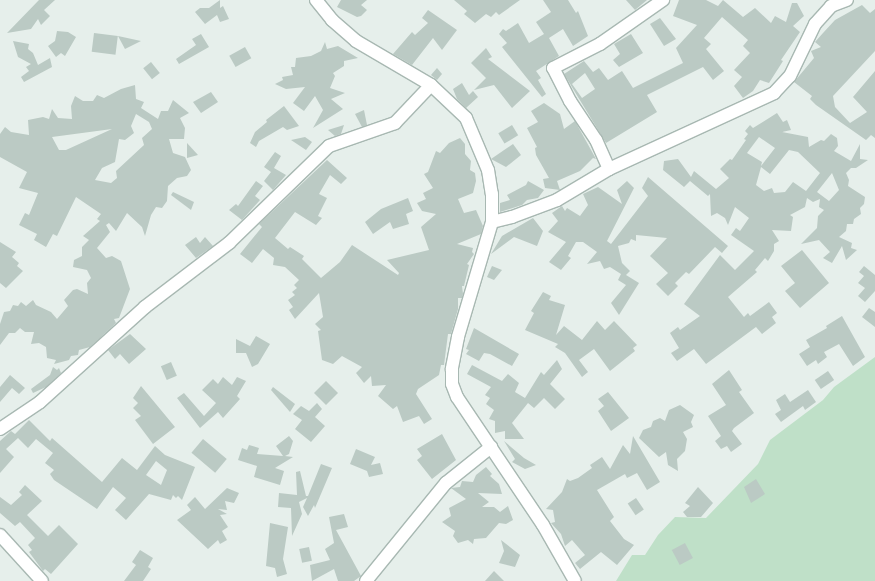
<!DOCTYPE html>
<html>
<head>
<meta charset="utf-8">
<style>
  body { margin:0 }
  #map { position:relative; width:875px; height:581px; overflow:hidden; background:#e6efeb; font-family:"Archivo Narrow",sans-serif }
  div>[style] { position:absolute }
  .green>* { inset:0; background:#bfe0c8 }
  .building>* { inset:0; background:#bbcac4; transform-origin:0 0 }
  .roads { filter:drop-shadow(1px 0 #a8b8b2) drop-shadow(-1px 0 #a8b8b2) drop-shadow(0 1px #a8b8b2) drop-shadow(0 -1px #a8b8b2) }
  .minor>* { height:12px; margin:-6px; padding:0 6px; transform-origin:6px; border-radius:6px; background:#fff }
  span { translate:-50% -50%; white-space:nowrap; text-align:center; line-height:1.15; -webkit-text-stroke:4px #f7fbf9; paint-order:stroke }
</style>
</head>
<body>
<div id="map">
  <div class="green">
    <i style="clip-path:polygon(875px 357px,875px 581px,616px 581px,632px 555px,645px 555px,658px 535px,675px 517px,706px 518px,758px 464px,770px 440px,823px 400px,834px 387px)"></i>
  </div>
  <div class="building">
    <i style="clip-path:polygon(39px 0,55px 0,44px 10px,50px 16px,41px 25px,38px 19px,31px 29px,7px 33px)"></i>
    <i style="clip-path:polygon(220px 0,220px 8px,223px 6px,229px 19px,220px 22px,217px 15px,205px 24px,195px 12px,200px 8px,209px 8px)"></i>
    <i style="clip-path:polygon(341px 0,367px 0,361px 5px,367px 10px,361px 16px,357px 17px,337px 7px)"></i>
    <i style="clip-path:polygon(454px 0,520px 0,499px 15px,496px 12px,491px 17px,486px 14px,475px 23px,464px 14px,467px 11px)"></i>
    <i style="clip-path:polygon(543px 0,568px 0,576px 13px,578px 11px,588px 36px,573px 46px,563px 29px,549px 38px,559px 56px,536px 71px,541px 78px,538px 80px,546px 94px,542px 97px,502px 47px,507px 43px,499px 34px,503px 29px,506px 31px,518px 23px,529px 43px,544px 34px,536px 22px,551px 12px)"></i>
    <i style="clip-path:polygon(626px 0,647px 0,635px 10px)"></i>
    <i style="clip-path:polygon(evenodd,679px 0,706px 0,718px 6px,723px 0,743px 17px,755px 8px,771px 23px,775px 16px,786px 22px,792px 3px,797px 3px,804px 16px,793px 26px,800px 32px,781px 60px,783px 61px,769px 83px,760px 80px,753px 91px,743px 98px,734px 86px,742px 77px,734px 70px,750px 53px,743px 46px,748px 40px,722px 17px,704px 38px,711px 44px,706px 49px,724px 71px,713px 80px,703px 67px,647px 95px,657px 112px,606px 143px,564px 74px,584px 61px,593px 72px,599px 68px,608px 80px,622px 71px,633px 88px,683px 63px,676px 48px,697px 25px,673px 16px,679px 0,585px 73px,595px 89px,582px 98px,572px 84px,585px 73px)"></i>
    <i style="clip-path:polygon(862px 5px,870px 13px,875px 9px,875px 51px,833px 96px,835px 107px,850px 123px,867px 112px,853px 97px,875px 71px,875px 138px,871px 135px,866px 140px,816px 105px,810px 99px,812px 96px,794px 82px,814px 58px,811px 51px,821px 47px,815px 42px,823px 33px,835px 20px)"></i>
    <i style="clip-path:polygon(428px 10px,457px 30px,442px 50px,433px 38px,412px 65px,393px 54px,412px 32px,415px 35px,428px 23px,422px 18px)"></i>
    <i style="clip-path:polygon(660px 18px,676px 39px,664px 46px,650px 24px)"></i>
    <i style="clip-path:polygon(57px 31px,68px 32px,76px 37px,65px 56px,61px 53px,56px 57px,48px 46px,55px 41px)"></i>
    <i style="left:94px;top:33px;width:24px;height:19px;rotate:7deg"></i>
    <i style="clip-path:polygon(201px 34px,209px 47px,179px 64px,176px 59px,196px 45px,192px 39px)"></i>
    <i style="clip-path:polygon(631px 34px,643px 53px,619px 67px,613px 60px,620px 54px,614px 44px)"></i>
    <i style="clip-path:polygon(118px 36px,141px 41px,125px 49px)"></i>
    <i style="clip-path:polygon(13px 41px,29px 44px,28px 49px,33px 53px,38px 65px,50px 58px,52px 67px,24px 82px,21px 77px,29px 71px,26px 67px,31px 64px,18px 57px)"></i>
    <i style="clip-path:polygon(325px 42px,327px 49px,338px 46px,358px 58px,344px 61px,344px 66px,333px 73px,335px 76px,330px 88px,345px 93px,331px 99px,343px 109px,313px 128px,323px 110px,315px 96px,304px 111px,293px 103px,305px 87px,286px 89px,275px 84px,283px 80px,282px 77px,293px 75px,291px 67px,295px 67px,296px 58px,311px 56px,321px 51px)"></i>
    <i style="left:245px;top:47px;width:13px;height:18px;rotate:61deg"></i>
    <i style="clip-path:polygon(486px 48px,492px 57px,488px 59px,530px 91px,512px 108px,494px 85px,474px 90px,486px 78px,471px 63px)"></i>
    <i style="left:151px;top:62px;width:14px;height:10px;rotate:51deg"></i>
    <i style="clip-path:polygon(437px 68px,442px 74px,437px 80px,431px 75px)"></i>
    <i style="clip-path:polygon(462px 83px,469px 95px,473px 91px,478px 97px,466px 108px,457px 99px,453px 89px)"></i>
    <i style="clip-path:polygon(evenodd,135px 85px,136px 99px,144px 102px,141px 108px,158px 119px,161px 111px,168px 111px,173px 100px,189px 113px,180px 118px,185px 128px,184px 139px,169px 139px,173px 153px,185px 157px,191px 170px,187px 176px,177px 178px,168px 186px,167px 201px,162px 208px,156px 207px,151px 215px,145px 236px,142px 227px,127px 213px,116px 231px,109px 223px,106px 225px,110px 232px,97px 248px,106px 258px,112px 256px,121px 261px,130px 289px,119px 318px,114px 319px,116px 323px,90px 347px,79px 350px,78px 355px,71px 356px,69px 360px,54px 364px,56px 360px,47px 358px,46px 347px,39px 343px,31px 344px,34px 332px,25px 332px,20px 328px,15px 333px,9px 333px,0 345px,0 324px,4px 312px,10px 311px,13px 305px,18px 306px,21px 302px,26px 306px,33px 300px,36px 305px,51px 312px,57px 319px,68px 306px,64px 300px,73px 290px,77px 289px,88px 294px,87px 283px,91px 278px,87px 270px,73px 267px,74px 260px,82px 256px,82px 247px,89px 240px,83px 236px,100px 221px,97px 219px,101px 214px,76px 197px,57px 236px,53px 234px,46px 247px,34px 240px,37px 234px,19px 225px,25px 213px,29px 215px,38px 193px,19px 188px,27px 172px,0 157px,0 134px,5px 127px,11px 132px,29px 135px,28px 120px,43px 117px,49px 119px,52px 109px,58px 118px,72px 119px,71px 106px,75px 96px,83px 101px,93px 101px,97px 95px,104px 98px,121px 89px,135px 85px,136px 114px,149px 122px,152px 129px,142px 138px,144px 145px,116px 171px,117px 178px,111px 183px,95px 180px,102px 168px,115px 162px,119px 139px,125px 140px,134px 133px,131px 126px,136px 114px,135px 85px,112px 129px,66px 150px,59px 150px,52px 137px,112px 129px)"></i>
    <i style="clip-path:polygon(211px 92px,218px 102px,201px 113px,193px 102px)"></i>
    <i style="clip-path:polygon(544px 103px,560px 114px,564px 129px,575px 121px,596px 159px,593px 158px,580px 171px,557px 181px,560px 190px,545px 188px,543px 179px,549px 178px,536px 155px,535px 148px,537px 147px,527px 128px,538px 122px,531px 111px)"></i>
    <i style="clip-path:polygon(284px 106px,299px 126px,287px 130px,283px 127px,259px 141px,256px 147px,250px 143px,255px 132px,267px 122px,266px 120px)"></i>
    <i style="clip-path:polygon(364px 110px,367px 125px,362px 127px,355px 114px)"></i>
    <i style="clip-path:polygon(evenodd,777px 113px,783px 122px,787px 120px,791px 130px,782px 132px,808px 137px,809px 147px,821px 140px,824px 141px,831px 134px,837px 138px,838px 146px,834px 151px,851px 161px,860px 144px,860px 159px,868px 160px,856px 168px,851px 168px,846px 173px,849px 180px,848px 186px,865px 197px,864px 204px,860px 208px,861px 214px,854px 219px,853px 224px,847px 224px,846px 231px,839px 237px,852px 243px,851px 248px,857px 250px,846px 260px,842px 246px,832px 263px,823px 258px,830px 252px,819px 240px,801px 244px,817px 228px,818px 216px,824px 210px,819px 207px,820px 199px,813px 202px,807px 198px,805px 207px,790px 215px,793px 217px,791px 231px,772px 230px,779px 241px,774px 244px,774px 251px,768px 261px,765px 258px,755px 270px,757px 272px,728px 297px,744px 317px,748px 313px,750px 316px,769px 302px,777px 313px,772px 317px,776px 323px,762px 334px,756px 327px,706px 364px,694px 349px,677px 361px,671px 353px,679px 348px,670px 333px,678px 327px,680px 330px,700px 316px,684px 304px,720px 255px,735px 270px,754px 251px,731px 235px,736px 228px,740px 231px,749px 218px,735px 207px,728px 225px,725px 218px,717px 213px,711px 216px,710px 194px,708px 196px,690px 181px,684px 187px,663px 170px,664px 161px,678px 159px,691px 177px,694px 171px,716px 189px,729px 178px,720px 169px,730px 159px,732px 160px,746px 140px,744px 139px,748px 134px,745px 131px,750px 125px,753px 128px,777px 113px,759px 137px,775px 148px,761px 166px,762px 162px,747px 153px,759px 137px,777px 113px,789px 150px,798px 152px,820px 173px,806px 191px,793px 182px,785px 192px,774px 193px,772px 188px,764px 191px,756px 185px,761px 167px,770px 174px,789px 150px,777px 113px,832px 173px,839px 190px,829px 201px,817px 192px,832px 173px)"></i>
    <i style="clip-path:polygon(344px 125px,341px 134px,335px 136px,328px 130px)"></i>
    <i style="left:512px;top:125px;width:12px;height:16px;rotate:59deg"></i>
    <i style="clip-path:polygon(305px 137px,312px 142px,306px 150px,291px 140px)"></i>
    <i style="clip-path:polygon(460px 138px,465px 144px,465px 154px,471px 161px,470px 170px,475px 173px,476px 181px,473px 193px,458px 199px,464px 213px,476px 210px,483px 226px,481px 234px,457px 244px,473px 248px,472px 252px,474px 254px,467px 264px,469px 265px,464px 286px,462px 286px,463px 294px,462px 298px,458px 298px,458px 309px,451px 334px,448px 334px,444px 365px,441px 365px,439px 375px,418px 389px,416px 394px,432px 419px,424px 424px,419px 416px,403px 422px,397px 406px,393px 409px,378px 396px,386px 385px,372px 386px,371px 376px,364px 383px,356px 373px,362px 367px,342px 356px,333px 364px,322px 360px,318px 331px,321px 330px,315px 324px,323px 317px,319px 293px,295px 319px,289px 310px,293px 307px,288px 300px,295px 295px,292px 292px,297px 288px,294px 285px,299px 280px,285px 267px,273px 265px,274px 258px,263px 249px,252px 263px,240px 254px,262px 227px,259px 224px,327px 160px,347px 178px,341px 184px,330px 175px,319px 194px,327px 198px,318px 216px,322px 218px,316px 225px,295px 212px,275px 238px,288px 249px,290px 247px,304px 256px,302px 259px,321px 278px,340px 262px,352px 245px,398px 275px,399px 273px,387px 260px,429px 250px,421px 227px,436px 214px,422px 211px,417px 203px,426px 199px,423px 193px,433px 188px,424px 174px,428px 172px,436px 151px,440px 153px,449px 143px)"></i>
    <i style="clip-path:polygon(187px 143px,198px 155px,187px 158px)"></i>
    <i style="clip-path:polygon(513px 144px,521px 155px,506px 167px,491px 159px)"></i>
    <i style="clip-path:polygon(275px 152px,281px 156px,274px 168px,286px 175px,273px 190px,264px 181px,271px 172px,264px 167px)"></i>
    <i style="clip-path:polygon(648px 177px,728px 246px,722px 253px,715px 247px,689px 274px,686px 272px,675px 283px,678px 286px,668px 296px,656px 284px,668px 273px,650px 256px,667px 238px,636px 235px,636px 241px,631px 239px,629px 243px,618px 246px,622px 263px,630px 271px,626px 275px,639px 283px,619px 315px,611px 303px,626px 285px,618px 280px,621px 274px,610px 267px,604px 269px,600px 261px,587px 264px,597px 252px,583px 242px,576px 242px,568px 256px,571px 258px,561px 270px,549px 262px,566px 242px,548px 232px,558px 221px,552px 213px,562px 206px,565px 211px,567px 208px,580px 216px,588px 205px,583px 194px,598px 187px,622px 204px,617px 190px,627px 181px,634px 188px,607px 241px,611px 244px,648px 196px,642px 188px)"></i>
    <i style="clip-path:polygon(256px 181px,263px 186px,255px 196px,260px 200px,242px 220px,229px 210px,236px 204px,238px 206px)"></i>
    <i style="clip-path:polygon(528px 181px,544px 190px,538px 198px,527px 200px,522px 205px,500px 212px,500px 203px,510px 200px,507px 195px,526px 185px)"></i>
    <i style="clip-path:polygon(173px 192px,194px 202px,191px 210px,171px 195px)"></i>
    <i style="clip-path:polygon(408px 198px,413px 211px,406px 214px,409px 224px,393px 229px,390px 222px,373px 234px,365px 222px,381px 209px)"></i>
    <i style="clip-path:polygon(533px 218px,543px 231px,537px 246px,514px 237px,491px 254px,502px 236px)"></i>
    <i style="clip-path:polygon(196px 237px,200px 243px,205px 237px,213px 246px,196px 258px,185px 245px)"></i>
    <i style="clip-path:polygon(0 242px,16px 252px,12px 257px,19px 263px,17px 266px,23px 271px,6px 288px,0 283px)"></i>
    <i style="clip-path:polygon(802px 250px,829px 283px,800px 308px,785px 291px,795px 283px,781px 266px)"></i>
    <i style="clip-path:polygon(492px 266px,502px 270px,494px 280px,487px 277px)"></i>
    <i style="clip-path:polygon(864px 266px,875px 275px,875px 291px,865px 302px,858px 296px,865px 288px,858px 283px,864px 276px,859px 272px)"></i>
    <i style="clip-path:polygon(543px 292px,551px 296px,549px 300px,565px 305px,556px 335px,564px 326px,582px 340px,597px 321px,605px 330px,614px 321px,637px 345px,633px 348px,635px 351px,610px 371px,594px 349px,579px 360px,588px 372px,582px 377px,565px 353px,555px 347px,558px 344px,525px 330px,534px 313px,531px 311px)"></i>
    <i style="clip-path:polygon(869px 308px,875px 312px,875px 327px,862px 317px)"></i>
    <i style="clip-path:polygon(842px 316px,865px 357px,853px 366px,839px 344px,824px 352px,827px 357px,818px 364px,816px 360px,807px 366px,799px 354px,810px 347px,806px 340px,827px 328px,826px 326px)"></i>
    <i style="clip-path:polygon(474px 328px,519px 354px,512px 366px,490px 354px,484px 353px,479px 361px,466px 354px,469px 350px,466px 349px)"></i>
    <i style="clip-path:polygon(130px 334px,146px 349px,129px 364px,120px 354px,115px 359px,108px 350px)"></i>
    <i style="clip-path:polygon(256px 336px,270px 344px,258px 364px,252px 367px,246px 353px,236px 353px,236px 339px,250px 346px)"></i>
    <i style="clip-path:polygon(557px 360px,562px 369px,550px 384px,565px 399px,555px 409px,544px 398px,534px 408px,528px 403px,512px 423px,524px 439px,505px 439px,505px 431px,495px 433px,495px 421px,489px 419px,494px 410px,486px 404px,490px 398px,485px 395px,491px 387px,467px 374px,472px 365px,502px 381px,508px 374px,519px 383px,515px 392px,525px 398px,541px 372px,544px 375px)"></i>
    <i style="left:171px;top:362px;width:15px;height:11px;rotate:67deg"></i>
    <i style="clip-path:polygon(53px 367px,57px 370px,59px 368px,61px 373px,46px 387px,33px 393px,31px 389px,50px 375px)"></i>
    <i style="clip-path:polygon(729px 370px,742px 390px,739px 392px,754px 413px,734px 428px,732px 431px,742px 444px,731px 452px,727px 446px,721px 449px,715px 441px,721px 436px,708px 416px,726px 405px,712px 384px)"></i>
    <i style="left:828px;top:371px;width:11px;height:16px;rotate:56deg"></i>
    <i style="clip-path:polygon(10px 375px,25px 388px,19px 394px,12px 388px,0 402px,0 387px)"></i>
    <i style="clip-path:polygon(223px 377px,232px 385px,237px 377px,246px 381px,237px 396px,240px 399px,223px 418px,218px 412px,200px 428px,177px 398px,184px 393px,204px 416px,216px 403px,202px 390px,213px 379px,218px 384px)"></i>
    <i style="left:326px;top:381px;width:17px;height:17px;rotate:45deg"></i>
    <i style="clip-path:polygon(141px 386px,175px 427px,153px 444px,135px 420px,141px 416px,133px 408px,138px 403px,133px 398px)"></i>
    <i style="clip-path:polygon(273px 387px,295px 404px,290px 412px,271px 390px)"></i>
    <i style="clip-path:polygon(808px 390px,816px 402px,805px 410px,803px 406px,781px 422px,775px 414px,781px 410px,776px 400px,785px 394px,790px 402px)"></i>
    <i style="clip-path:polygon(608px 392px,629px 418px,611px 431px,598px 411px,604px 406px,598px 399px)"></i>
    <i style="clip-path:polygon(317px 403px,322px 409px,315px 417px,325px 426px,311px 442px,295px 429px,302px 420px,293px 414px,301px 406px,309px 411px)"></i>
    <i style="clip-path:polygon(680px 405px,694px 415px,691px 422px,693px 427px,683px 432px,687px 439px,685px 451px,677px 459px,678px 471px,668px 465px,666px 452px,659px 457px,639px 438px,643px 430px,651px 427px,653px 421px,660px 418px,665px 421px,669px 410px)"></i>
    <i style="clip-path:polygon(evenodd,29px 420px,50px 441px,52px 438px,102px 482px,122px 458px,137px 470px,155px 446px,165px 455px,195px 467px,182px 500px,178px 496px,176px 498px,173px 495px,171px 500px,149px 494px,126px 520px,115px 510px,126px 498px,113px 487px,97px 509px,54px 480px,50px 474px,54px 470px,45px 463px,53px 453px,36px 439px,28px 448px,18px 438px,6px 449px,14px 457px,0 473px,0 441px,11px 431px,15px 434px,29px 420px,156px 461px,167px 470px,161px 485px,146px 475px,156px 461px)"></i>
    <i style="clip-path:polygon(442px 434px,456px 460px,432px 479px,417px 460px,422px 456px,417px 449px)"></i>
    <i style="clip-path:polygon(289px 436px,293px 441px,289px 454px,285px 456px,293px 457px,275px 468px,284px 471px,280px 485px,254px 477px,257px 466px,238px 460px,242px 448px,247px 450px,249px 445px,259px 448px,257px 454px,283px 456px,276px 446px)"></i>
    <i style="clip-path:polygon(633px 436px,660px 482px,647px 490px,637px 473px,627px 478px,625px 474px,597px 490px,614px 517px,610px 521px,624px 539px,634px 545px,617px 565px,601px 552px,580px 569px,575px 563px,585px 555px,572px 540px,565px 546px,561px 534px,551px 523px,555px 522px,553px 510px,546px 509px,562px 492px,567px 479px,570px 481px,578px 478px,592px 468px,590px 465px,602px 457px,610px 469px,623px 445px,630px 454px)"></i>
    <i style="left:203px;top:439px;width:31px;height:18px;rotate:40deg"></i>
    <i style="clip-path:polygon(504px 441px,524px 458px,536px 465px,525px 469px,512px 462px,515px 459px)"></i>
    <i style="clip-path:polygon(356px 449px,375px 457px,371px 465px,380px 463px,383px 474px,369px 477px,367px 471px,350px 464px)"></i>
    <i style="clip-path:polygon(321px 464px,332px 468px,315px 508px,314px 505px,308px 516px,303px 507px,307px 498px,299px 502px,302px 514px,292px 536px,291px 508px,278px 507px,279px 493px,297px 495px,296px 472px,300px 471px,306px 496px,308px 496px)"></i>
    <i style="clip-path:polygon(486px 467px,492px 474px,490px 476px,499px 484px,502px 494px,478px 493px,489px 502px,482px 507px,494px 507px,500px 512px,508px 506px,513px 520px,506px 524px,499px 523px,486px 538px,474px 539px,473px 544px,468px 540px,458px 543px,453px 536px,455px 531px,442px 522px,451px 516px,449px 508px,466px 499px,451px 488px,460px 487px,462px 481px,473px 482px,476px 475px)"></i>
    <i style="clip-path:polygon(756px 479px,765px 494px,751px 503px,744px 487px)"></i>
    <i style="clip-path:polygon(25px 485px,42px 501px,27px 515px,48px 536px,59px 525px,78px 544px,51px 574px,45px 569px,43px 571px,29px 552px,32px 550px,28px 545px,35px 538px,20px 522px,15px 526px,0 513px,0 497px,11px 505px,22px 495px,19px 492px)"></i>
    <i style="clip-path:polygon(698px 487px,713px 503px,701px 517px,687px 517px,683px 512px,690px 506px,685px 503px)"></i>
    <i style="clip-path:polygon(227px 488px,239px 493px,234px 503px,225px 501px,227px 510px,218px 509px,227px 514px,220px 515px,228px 527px,222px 531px,227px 540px,220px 544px,218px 540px,208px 549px,177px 520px,191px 510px,187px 505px,195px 497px,205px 509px)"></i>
    <i style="left:636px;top:498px;width:14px;height:10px;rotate:56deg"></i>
    <i style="clip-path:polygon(344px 514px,348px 527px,336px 530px,361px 576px,354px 581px,338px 581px,334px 569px,312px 581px,310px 565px,330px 560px,325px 549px,334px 543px,329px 517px)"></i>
    <i style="clip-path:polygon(270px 523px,288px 527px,283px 559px,287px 574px,277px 577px,275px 568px,266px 566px)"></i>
    <i style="clip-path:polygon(501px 540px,520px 555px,515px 567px,499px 563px,504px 551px)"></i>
    <i style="left:685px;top:543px;width:17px;height:15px;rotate:62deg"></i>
    <i style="left:309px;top:547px;width:14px;height:10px;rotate:78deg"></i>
    <i style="clip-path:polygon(140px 550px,153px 558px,148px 567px,151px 569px,143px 581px,124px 581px,136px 565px,132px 562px)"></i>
    <i style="clip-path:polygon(494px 571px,504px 581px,485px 581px)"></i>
  </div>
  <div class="roads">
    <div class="minor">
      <i style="left:316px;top:0;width:26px;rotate:51deg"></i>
      <i style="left:332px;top:20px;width:32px;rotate:41deg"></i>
      <i style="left:356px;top:41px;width:87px;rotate:30.4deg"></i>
      <i style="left:431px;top:85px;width:48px;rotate:43.3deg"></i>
      <i style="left:466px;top:118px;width:56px;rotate:67.1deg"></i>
      <i style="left:488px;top:170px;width:24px;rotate:81deg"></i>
      <i style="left:492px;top:194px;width:28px;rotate:90deg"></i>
      <i style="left:492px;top:222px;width:120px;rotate:106.5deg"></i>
      <i style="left:458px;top:337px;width:33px;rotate:101deg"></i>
      <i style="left:452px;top:369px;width:15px;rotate:90deg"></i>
      <i style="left:452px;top:384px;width:14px;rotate:69deg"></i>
      <i style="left:457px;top:397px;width:154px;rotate:56.1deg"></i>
      <i style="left:543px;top:525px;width:64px;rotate:60.3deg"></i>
      <i style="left:609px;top:169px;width:32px;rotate:-114deg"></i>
      <i style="left:596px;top:140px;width:47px;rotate:-123.7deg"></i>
      <i style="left:570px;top:101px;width:37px;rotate:-117deg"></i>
      <i style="left:553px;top:68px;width:53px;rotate:-27.1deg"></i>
      <i style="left:600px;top:44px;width:77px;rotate:-34.9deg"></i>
      <i style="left:492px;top:222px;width:21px;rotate:-14deg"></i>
      <i style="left:512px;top:217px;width:48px;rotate:-20.7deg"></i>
      <i style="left:557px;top:200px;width:61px;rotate:-30.8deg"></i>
      <i style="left:609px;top:169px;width:182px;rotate:-24.7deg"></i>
      <i style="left:774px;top:93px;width:23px;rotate:-47deg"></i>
      <i style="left:790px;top:76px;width:58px;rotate:-64.3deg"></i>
      <i style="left:815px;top:24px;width:24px;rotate:-48deg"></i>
      <i style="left:831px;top:6px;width:17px;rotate:-21deg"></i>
      <i style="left:0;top:429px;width:48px;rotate:-34deg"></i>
      <i style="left:40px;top:402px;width:142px;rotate:-42.1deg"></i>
      <i style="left:145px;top:307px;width:106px;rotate:-37.3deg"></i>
      <i style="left:229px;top:243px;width:139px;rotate:-44.1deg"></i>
      <i style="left:329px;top:146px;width:70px;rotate:-19.2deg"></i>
      <i style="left:395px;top:123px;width:52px;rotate:-46.5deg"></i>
      <i style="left:0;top:535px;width:62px;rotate:47.6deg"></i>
      <i style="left:366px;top:581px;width:127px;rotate:-50.8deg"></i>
      <i style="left:446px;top:483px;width:58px;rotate:-38.7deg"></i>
    </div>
  </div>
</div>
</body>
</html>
